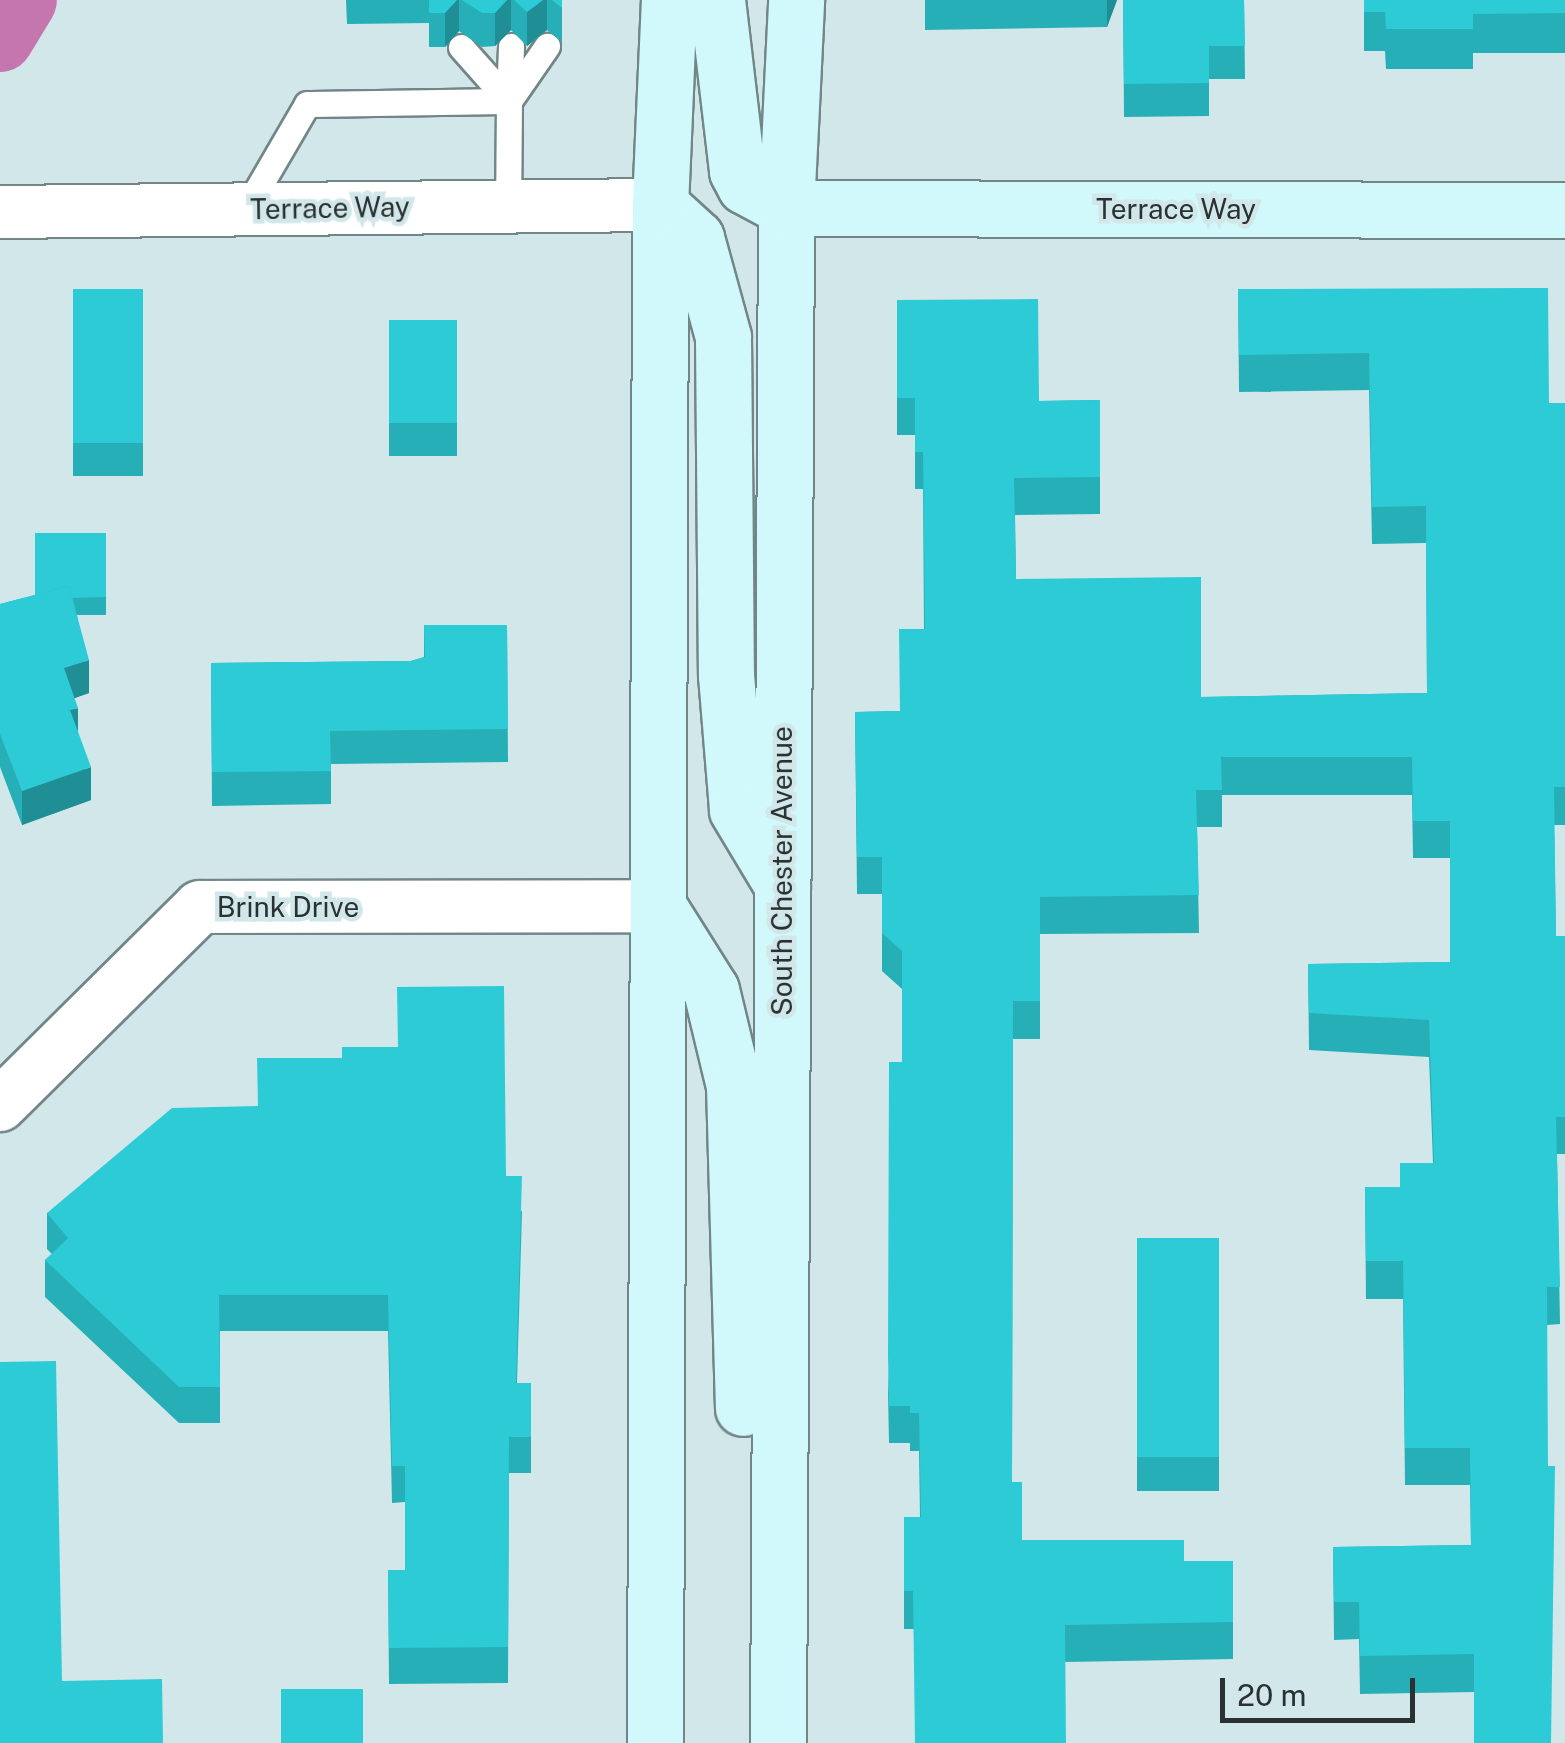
<!DOCTYPE html>
<html>
<head>
<meta charset="utf-8">
<style>
  body { margin:0 }
  #map { position:relative; width:1565px; height:1743px; overflow:hidden; background:#d2e7e9; font-family:"Public Sans",sans-serif }
  div>[style] { position:absolute }
  .canal>* { height:68px; margin:-34px; padding:0 34px; transform-origin:34px; border-radius:34px; background:#c676ae }
  .roads { filter:drop-shadow(2px 0 #728687) drop-shadow(-2px 0 #728687) drop-shadow(0 2px #728687) drop-shadow(0 -2px #728687) }
  .lane>* { height:25px; margin:-12.5px; padding:0 12.5px; transform-origin:12.5px; border-radius:12.5px; background:#fff }
  .street>* { height:52px; margin:-26px; padding:0 26px; transform-origin:26px; border-radius:26px; background:#fff }
  .secondary>* { height:55px; margin:-27.5px; padding:0 27.5px; transform-origin:27.5px; border-radius:27.5px; background:#d1f9fc }
  .wall>* { inset:0; background:#27afb7; transform-origin:0 0 }
  .shaded-wall>* { inset:0; background:#208e95 }
  .building>* { inset:0; background:#2dcbd5; transform-origin:0 0 }
  span { translate:-50% -50%; white-space:nowrap; text-align:center; line-height:1.15; -webkit-text-stroke:9px #d2e7e9; paint-order:stroke }
  .street-label { font-size:28px; color:#293132 }
  .scale { position:absolute; left:1220px; top:1678px; width:195px; height:45px; box-sizing:border-box; border:5px solid #293132; border-top:0; padding-left:12px; font-size:30px; line-height:35px; white-space:nowrap; color:#293132; -webkit-text-stroke:8px #d2e7e9; paint-order:stroke }
</style>
</head>
<body>
<div id="map">
  <div class="canal">
    <i style="left:0;top:38px;width:44px;rotate:-58.8deg"></i>
  </div>
  <div class="roads">
    <div class="lane">
      <i style="left:461px;top:47px;width:72px;rotate:48.4deg"></i>
      <i style="left:509px;top:101px;width:67px;rotate:-55.4deg"></i>
      <i style="left:509px;top:101px;width:55px;rotate:-87.9deg"></i>
      <i style="left:246px;top:209px;width:121px;rotate:-59.8deg"></i>
      <i style="left:307px;top:104px;width:202px;rotate:-0.9deg"></i>
      <i style="left:509px;top:101px;width:105px;rotate:90.5deg"></i>
    </div>
    <div class="street">
      <i style="left:0;top:212px;width:660px;rotate:-0.61deg"></i>
      <i style="left:0;top:1105px;width:281px;rotate:-44.7deg"></i>
      <i style="left:200px;top:907px;width:458px;rotate:-0.1deg"></i>
    </div>
    <div class="secondary">
      <i style="left:717px;top:0;width:172px;rotate:83.3deg"></i>
      <i style="left:737px;top:171px;width:17px;rotate:62deg"></i>
      <i style="left:745px;top:186px;width:47px;rotate:28.2deg"></i>
      <i style="left:786px;top:208px;width:779px;rotate:0.15deg"></i>
      <i style="left:660px;top:205px;width:49px;rotate:42.5deg"></i>
      <i style="left:696px;top:238px;width:103px;rotate:74.7deg"></i>
      <i style="left:723px;top:337px;width:338px;rotate:89.5deg"></i>
      <i style="left:726px;top:675px;width:135px;rotate:85.3deg"></i>
      <i style="left:737px;top:810px;width:87px;rotate:59deg"></i>
      <i style="left:658px;top:906px;width:99px;rotate:57.8deg"></i>
      <i style="left:711px;top:990px;width:99px;rotate:76.5deg"></i>
      <i style="left:734px;top:1086px;width:322px;rotate:88.4deg"></i>
      <i style="left:655px;top:1743px;width:1538px;rotate:-89.81deg"></i>
      <i style="left:660px;top:205px;width:205px;rotate:-87.5deg"></i>
      <i style="left:778px;top:1743px;width:1535px;rotate:-89.7deg"></i>
      <i style="left:786px;top:208px;width:208px;rotate:-87.2deg"></i>
    </div>
  </div>
  <div class="wall">
    <i style="clip-path:polygon(346px 0,562px 0,562px 42px,547px 30px,527px 46px,511px 30px,495px 46px,482px 47px,459px 31px,445px 47px,429px 47px,429px 23px,347px 24px)"></i>
    <i style="clip-path:polygon(925px 0,1117px 0,1107px 27px,925px 30px)"></i>
    <i style="clip-path:polygon(1123px 0,1244px 0,1245px 79px,1209px 79px,1209px 116px,1124px 117px)"></i>
    <i style="clip-path:polygon(1364px 0,1565px 0,1565px 53px,1473px 53px,1473px 69px,1386px 69px,1385px 51px,1364px 51px)"></i>
    <i style="left:73px;top:289px;width:70px;height:187px"></i>
    <i style="clip-path:polygon(1238px 289px,1549px 403px,1565px 403px,1565px 825px,1554px 825px,1556px 936px,1565px 936px,1565px 1154px,1557px 1154px,1560px 1324px,1547px 1325px,1474px 1692px,1360px 1694px,1359px 1639px,1334px 1640px,1333px 1547px,1471px 1545px,1470px 1485px,1405px 1485px,1403px 1299px,1366px 1299px,1365px 1187px,1400px 1187px,1400px 1163px,1433px 1163px,1429px 1057px,1309px 1050px,1308px 964px,1450px 962px,1450px 858px,1413px 858px,1412px 795px,1222px 795px,1222px 827px,1197px 827px,1199px 933px,1040px 934px,1040px 1039px,1013px 1039px,1012px 1482px,1022px 1540px,1184px 1561px,1233px 1561px,1233px 1659px,1066px 1662px,913px 1629px,904px 1629px,904px 1517px,920px 1517px,919px 1451px,910px 1451px,910px 1443px,889px 1443px,888px 1394px,902px 1062px,902px 989px,882px 971px,882px 894px,857px 894px,855px 712px,900px 711px,924px 629px,923px 489px,915px 489px,915px 435px,897px 435px,897px 300px,1039px 401px,1100px 400px,1100px 514px,1015px 515px,1016px 579px,1201px 697px,1427px 693px,1426px 543px,1372px 544px,1369px 390px,1239px 392px)"></i>
    <i style="left:457px;top:320px;width:136px;height:68px;rotate:90deg"></i>
    <i style="clip-path:polygon(106px 533px,106px 615px,77px 615px,89px 693px,74px 698px,78px 732px,91px 800px,22px 825px,0 767px,0 604px,35px 595px)"></i>
    <i style="clip-path:polygon(424px 625px,507px 625px,508px 762px,331px 764px,331px 804px,212px 806px,211px 663px,411px 661px,424px 657px)"></i>
    <i style="clip-path:polygon(506px 1176px,522px 1212px,517px 1383px,531px 1383px,531px 1473px,509px 1473px,508px 1683px,389px 1684px,388px 1570px,405px 1570px,405px 1502px,392px 1503px,388px 1331px,220px 1331px,220px 1423px,179px 1423px,45px 1297px,45px 1260px,52px 1254px,47px 1249px,47px 1213px)"></i>
    <i style="left:1137px;top:1238px;width:82px;height:253px"></i>
  </div>
  <div class="shaded-wall">
    <i style="clip-path:polygon(457px 0,459px 0,459px 31px,445px 47px,445px 13px)"></i>
    <i style="clip-path:polygon(507px 0,511px 0,511px 30px,495px 46px,495px 13px)"></i>
    <i style="clip-path:polygon(543px 0,547px 0,547px 30px,527px 46px,527px 12px)"></i>
    <i style="clip-path:polygon(1107px 0,1117px 0,1107px 27px)"></i>
    <i style="clip-path:polygon(89px 660px,89px 693px,64px 702px,64px 668px)"></i>
    <i style="clip-path:polygon(78px 708px,78px 742px,70px 710px)"></i>
    <i style="clip-path:polygon(91px 767px,91px 800px,22px 825px,22px 791px)"></i>
  </div>
  <div class="building">
    <i style="clip-path:polygon(429px 0,457px 0,445px 13px,429px 13px)"></i>
    <i style="clip-path:polygon(462px 0,507px 0,495px 13px,482px 13px)"></i>
    <i style="clip-path:polygon(514px 0,543px 0,527px 12px)"></i>
    <i style="clip-path:polygon(552px 0,562px 0,562px 8px)"></i>
    <i style="clip-path:polygon(1123px 0,1244px 0,1245px 46px,1209px 46px,1209px 83px,1124px 84px)"></i>
    <i style="clip-path:polygon(1364px 0,1565px 0,1565px 13px,1473px 14px,1473px 29px,1386px 29px,1385px 12px,1364px 12px)"></i>
    <i style="clip-path:polygon(1548px 288px,1549px 403px,1565px 403px,1565px 787px,1554px 787px,1556px 936px,1565px 936px,1565px 1117px,1556px 1117px,1560px 1287px,1547px 1287px,1548px 1466px,1555px 1466px,1551px 1743px,1474px 1743px,1474px 1654px,1360px 1656px,1359px 1602px,1334px 1602px,1333px 1547px,1471px 1545px,1470px 1448px,1405px 1448px,1403px 1261px,1366px 1261px,1365px 1187px,1400px 1187px,1400px 1163px,1434px 1163px,1429px 1020px,1309px 1013px,1308px 964px,1450px 962px,1450px 821px,1413px 821px,1412px 757px,1221px 757px,1222px 790px,1196px 790px,1199px 895px,1040px 897px,1040px 1001px,1013px 1001px,1012px 1482px,1022px 1482px,1022px 1540px,1184px 1540px,1184px 1561px,1233px 1561px,1233px 1622px,1065px 1625px,1066px 1743px,915px 1743px,913px 1591px,904px 1591px,904px 1517px,921px 1517px,919px 1413px,910px 1413px,910px 1406px,889px 1406px,888px 1356px,889px 1062px,902px 1062px,902px 951px,882px 933px,882px 857px,857px 857px,855px 712px,900px 711px,899px 629px,925px 629px,923px 452px,915px 452px,915px 398px,897px 398px,897px 300px,1038px 299px,1039px 401px,1100px 400px,1100px 477px,1014px 478px,1016px 579px,1201px 577px,1201px 697px,1427px 693px,1426px 506px,1372px 507px,1369px 353px,1239px 355px,1238px 289px)"></i>
    <i style="left:73px;top:289px;width:70px;height:154px"></i>
    <i style="left:457px;top:320px;width:103px;height:68px;rotate:90deg"></i>
    <i style="clip-path:polygon(35px 533px,106px 533px,106px 597px,72px 598px,69px 586px,35px 595px)"></i>
    <i style="clip-path:polygon(69px 586px,89px 660px,64px 668px,78px 708px,70px 710px,91px 767px,22px 791px,0 734px,0 604px)"></i>
    <i style="clip-path:polygon(424px 625px,507px 625px,508px 729px,330px 731px,331px 771px,212px 772px,211px 663px,411px 661px,425px 657px)"></i>
    <i style="clip-path:polygon(504px 986px,506px 1176px,522px 1176px,516px 1383px,531px 1383px,531px 1437px,509px 1437px,508px 1647px,389px 1648px,388px 1570px,405px 1570px,405px 1466px,392px 1466px,388px 1295px,219px 1295px,220px 1387px,179px 1387px,45px 1260px,68px 1238px,47px 1213px,172px 1108px,258px 1106px,257px 1058px,342px 1058px,342px 1047px,398px 1047px,397px 987px)"></i>
    <i style="left:1137px;top:1238px;width:82px;height:219px"></i>
    <i style="clip-path:polygon(56px 1361px,62px 1681px,162px 1679px,163px 1743px,0 1743px,0 1362px)"></i>
    <i style="left:281px;top:1689px;width:82px;height:54px"></i>
  </div>
  <div class="street-label">
    <span style="left:330px;top:208px;rotate:-1deg">Terrace Way</span>
    <span style="left:1176px;top:209px">Terrace Way</span>
    <span style="left:782px;top:871px;rotate:-90deg">South Chester Avenue</span>
    <span style="left:288px;top:907px">Brink Drive</span>
  </div>
  <div class="scale">20 m</div>
</div>
</body>
</html>
